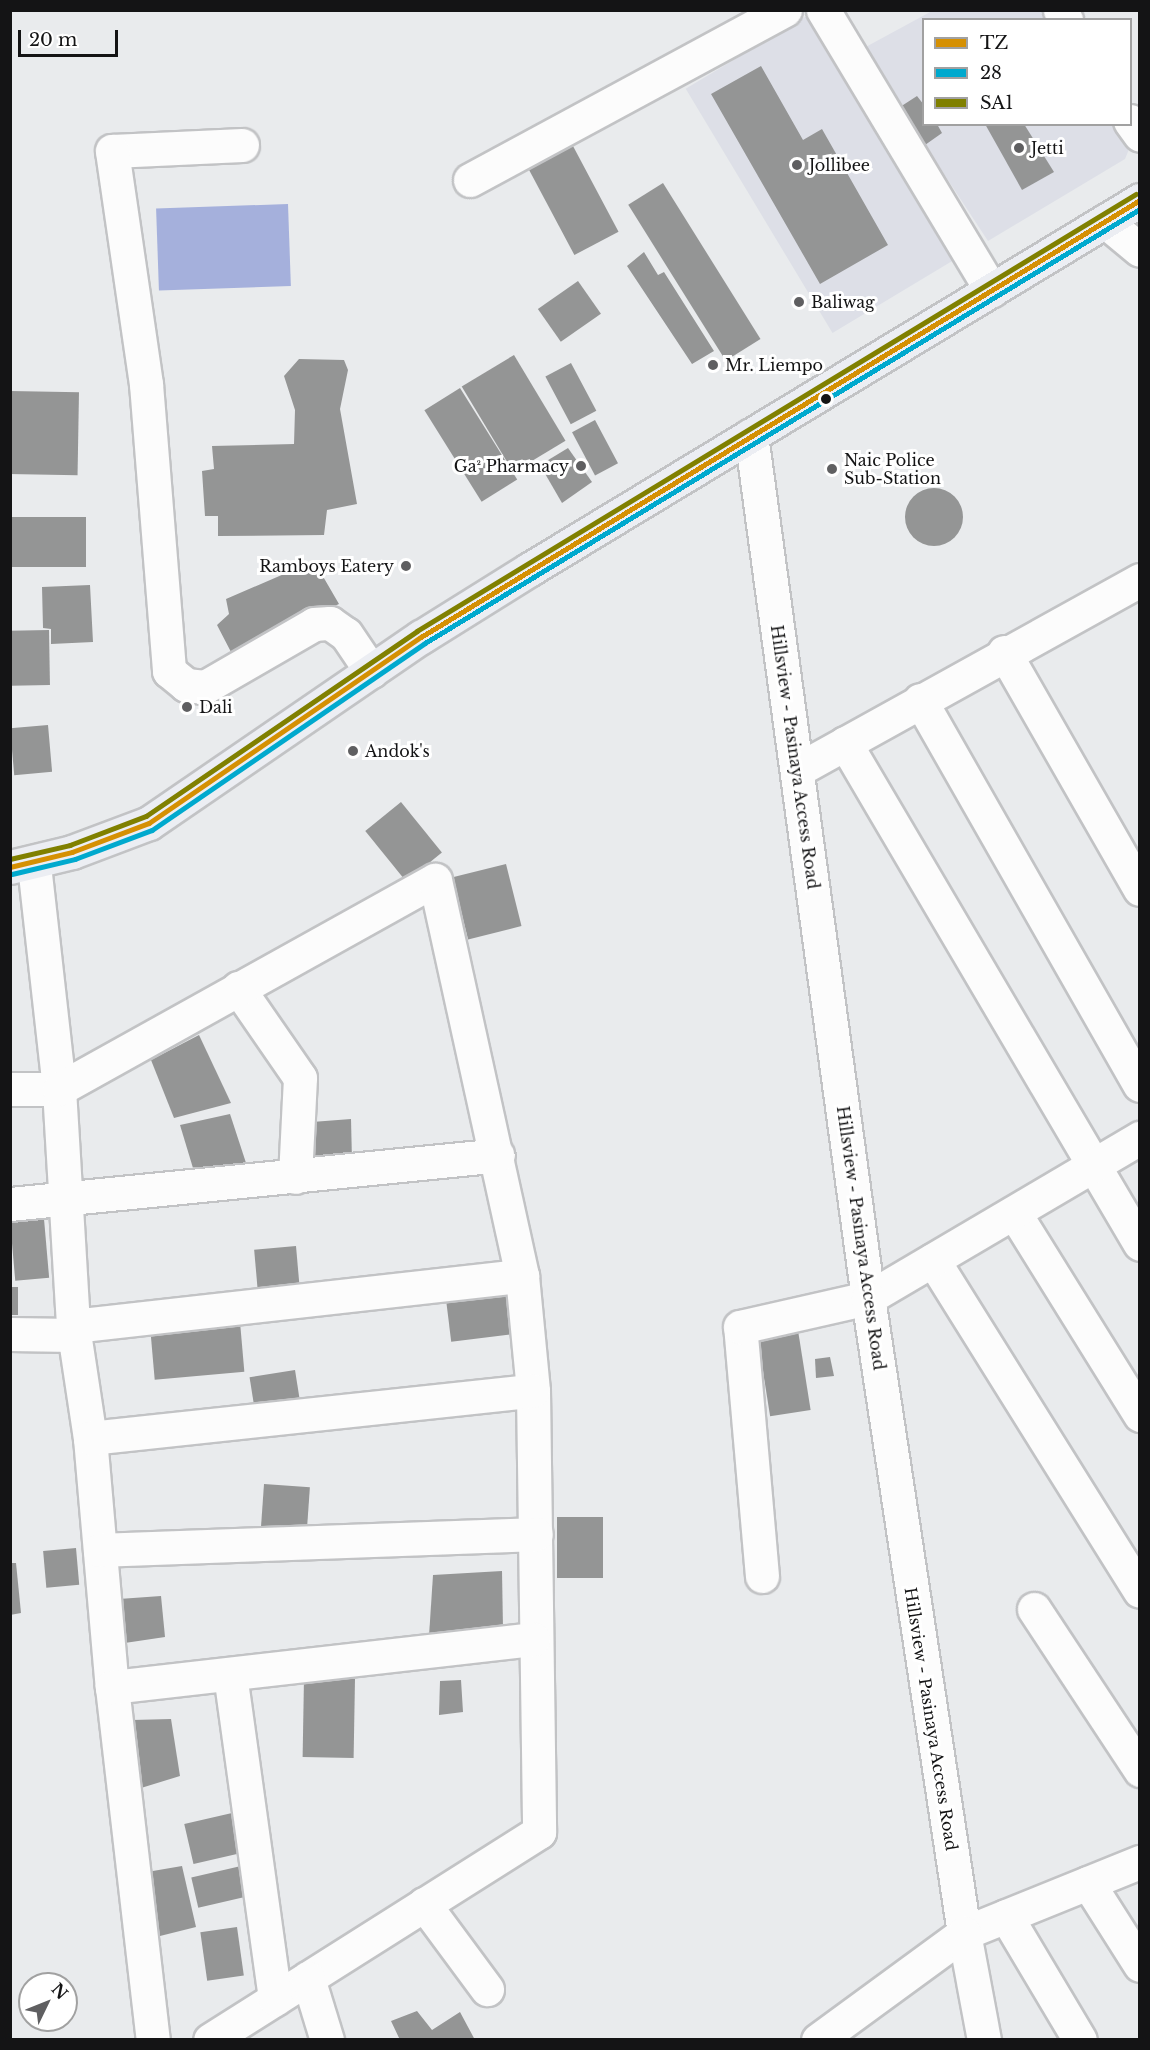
<!DOCTYPE html>
<html>
<head>
<meta charset="utf-8">
<style>
  body { margin:0 }
  #map { position:relative; width:1150px; height:2050px; overflow:hidden; background:#e9ebed; font-family:"Libre Baskerville",serif }
  div>[style] { position:absolute }
  .built>* { inset:0; background:#dddfe7; transform-origin:0 0 }
  .water>* { inset:0; background:#a5b0dc; transform-origin:0 0 }
  .building>* { inset:0; background:#949595; transform-origin:0 0 }
  .round { border-radius:50% }
  .roads { filter:drop-shadow(2px 0 #c2c3c5) drop-shadow(-2px 0 #c2c3c5) drop-shadow(0 2px #c2c3c5) drop-shadow(0 -2px #c2c3c5) }
  .minor>* { height:33px; margin:-16.5px; padding:0 16.5px; transform-origin:16.5px; border-radius:16.5px; background:#fcfcfc }
  .tertiary>* { height:33px; margin:-16.5px; padding:0 16.5px; transform-origin:16.5px; border-radius:16.5px; background:#fcfcfc }
  .primary>* { height:33px; margin:-16.5px; padding:0 16.5px; transform-origin:16.5px; border-radius:16.5px; background:#eceef3 }
  .bus-1>* { height:4.5px; margin:-2.25px; padding:0 2.25px; transform-origin:2.25px; border-radius:2.25px; background:#d59003 }
  .bus-2>* { height:4.5px; margin:-2.25px; padding:0 2.25px; transform-origin:2.25px; border-radius:2.25px; background:#00a9ce }
  .bus-3>* { height:4.5px; margin:-2.25px; padding:0 2.25px; transform-origin:2.25px; border-radius:2.25px; background:#808000 }
  .dots>* { width:16px; height:16px; translate:-50% -50%; box-sizing:border-box; border:3px solid #fff; border-radius:50% }
  span { translate:-50% -50%; white-space:nowrap; text-align:center; line-height:1.15; -webkit-text-stroke:6px #fff; paint-order:stroke }
  .poi-label { font-size:16px; color:#141415 }
  .left { translate:0 -50%; text-align:left }
  .right { translate:-100% -50%; text-align:right }
  .street-label { font-size:16px; color:#141415 }
  .frame { position:absolute; inset:0; border:12px solid #141415; pointer-events:none }
  .legend { position:absolute; left:922px; top:18px; width:210px; height:108px; box-sizing:border-box; background:#fff; border:2px solid #a1a1a1; margin:0; padding:8px 10px; list-style:none; font-size:18px; color:#141415 }
  .legend li { display:flex; align-items:center; gap:12px; height:30px }
  .legend b { width:30px; border:2px solid #a1a1a1 }
  .north { position:absolute; left:18px; top:1972px; width:60px; height:60px; box-sizing:border-box; background:#fff; border:2px solid #a1a1a1; border-radius:50%; rotate:47deg; font-size:16px; font-weight:700; line-height:24px; text-align:center; color:#141415 }
  .north::after { content:''; display:block; margin:auto; width:21px; height:27px; background:#5f5f61; clip-path:polygon(50% 0,100% 100%,50% 72%,0 100%) }
  .scale { position:absolute; left:18px; top:30px; width:100px; height:27px; box-sizing:border-box; border:3px solid #141415; border-top:0; padding-left:8px; font-size:18px; line-height:21px; white-space:nowrap; color:#141415; -webkit-text-stroke:4px #fff; paint-order:stroke }
</style>
</head>
<body>
<div id="map">
  <div class="built">
    <i style="clip-path:polygon(932px 11px,1047px 11px,1053px 19px,924px 20px,924px 124px,1126px 125px,1132px 142px,1125px 159px,988px 241px,862px 49px)"></i>
    <i style="left:810px;top:14px;width:285px;height:145px;rotate:59deg"></i>
  </div>
  <div class="water">
    <i style="left:288px;top:204px;width:82px;height:132px;rotate:88deg"></i>
  </div>
  <div class="building">
    <i style="clip-path:polygon(761px 66px,803px 140px,822px 129px,888px 245px,820px 284px,711px 94px)"></i>
    <i style="clip-path:polygon(917px 96px,924px 105px,924px 124px,937px 124px,942px 133px,925px 145px,900px 107px)"></i>
    <i style="clip-path:polygon(985px 124px,1024px 124px,1054px 172px,1022px 190px)"></i>
    <i style="left:573px;top:146px;width:97px;height:50px;rotate:62deg"></i>
    <i style="left:663px;top:183px;width:184px;height:41px;rotate:58deg"></i>
    <i style="clip-path:polygon(644px 252px,658px 275px,664px 272px,714px 351px,692px 364px,627px 266px)"></i>
    <i style="left:578px;top:281px;width:40px;height:49px;rotate:55deg"></i>
    <i style="left:514px;top:355px;width:100px;height:61px;rotate:59deg"></i>
    <i style="clip-path:polygon(299px 359px,344px 360px,348px 370px,340px 409px,357px 504px,327px 510px,324px 535px,218px 536px,218px 516px,205px 516px,202px 471px,214px 469px,212px 446px,294px 444px,295px 410px,284px 376px)"></i>
    <i style="left:571px;top:363px;width:54px;height:29px;rotate:62deg"></i>
    <i style="left:460px;top:388px;width:108px;height:42px;rotate:58deg"></i>
    <i style="left:10px;top:391px;width:69px;height:83px;rotate:1deg"></i>
    <i style="left:595px;top:420px;width:49px;height:26px;rotate:62deg"></i>
    <i style="clip-path:polygon(568px 448px,592px 482px,562px 503px,540px 465px)"></i>
    <i class="round" style="left:905px;top:488px;width:58px;height:58px"></i>
    <i style="left:86px;top:517px;width:50px;height:76px;rotate:90deg"></i>
    <i style="clip-path:polygon(314px 561px,339px 604px,231px 652px,217px 625px,229px 614px,226px 599px)"></i>
    <i style="clip-path:polygon(90px 585px,93px 642px,51px 644px,51px 629px,43px 628px,42px 587px)"></i>
    <i style="left:49px;top:630px;width:55px;height:39px;rotate:89deg"></i>
    <i style="left:48px;top:725px;width:47px;height:38px;rotate:85deg"></i>
    <i style="left:401px;top:802px;width:65px;height:46px;rotate:51deg"></i>
    <i style="left:506px;top:864px;width:64px;height:55px;rotate:76deg"></i>
    <i style="clip-path:polygon(199px 1035px,231px 1103px,174px 1118px,151px 1060px)"></i>
    <i style="clip-path:polygon(230px 1114px,248px 1169px,196px 1178px,180px 1125px)"></i>
    <i style="clip-path:polygon(351px 1119px,352px 1161px,310px 1165px,312px 1122px)"></i>
    <i style="left:44px;top:1219px;width:59px;height:34px;rotate:85deg"></i>
    <i style="left:296px;top:1246px;width:46px;height:42px;rotate:85deg"></i>
    <i style="left:10px;top:1287px;width:8px;height:28px"></i>
    <i style="left:511px;top:1287px;width:47px;height:66px;rotate:83deg"></i>
    <i style="left:240px;top:1322px;width:50px;height:90px;rotate:85deg"></i>
    <i style="left:797px;top:1324px;width:87px;height:41px;rotate:81deg"></i>
    <i style="clip-path:polygon(830px 1357px,834px 1376px,816px 1378px,815px 1359px)"></i>
    <i style="left:295px;top:1370px;width:39px;height:46px;rotate:81deg"></i>
    <i style="left:264px;top:1484px;width:46px;height:46px;rotate:4deg"></i>
    <i style="left:557px;top:1517px;width:46px;height:61px"></i>
    <i style="left:76px;top:1548px;width:37px;height:33px;rotate:85deg"></i>
    <i style="clip-path:polygon(10px 1563px,16px 1563px,21px 1613px,10px 1615px)"></i>
    <i style="clip-path:polygon(502px 1571px,503px 1629px,429px 1636px,433px 1575px)"></i>
    <i style="clip-path:polygon(161px 1596px,165px 1637px,118px 1644px,119px 1599px)"></i>
    <i style="left:304px;top:1678px;width:51px;height:79px;rotate:1deg"></i>
    <i style="clip-path:polygon(461px 1680px,463px 1712px,439px 1715px,440px 1681px)"></i>
    <i style="clip-path:polygon(171px 1719px,180px 1776px,141px 1788px,132px 1720px)"></i>
    <i style="left:232px;top:1813px;width:41px;height:49px;rotate:77deg"></i>
    <i style="clip-path:polygon(182px 1866px,196px 1927px,156px 1937px,147px 1872px)"></i>
    <i style="left:241px;top:1866px;width:31px;height:51px;rotate:77deg"></i>
    <i style="left:237px;top:1927px;width:49px;height:37px;rotate:82deg"></i>
    <i style="clip-path:polygon(417px 2011px,432px 2030px,460px 2012px,475px 2040px,400px 2040px,391px 2021px)"></i>
  </div>
  <div class="roads">
    <div class="minor">
      <i style="left:823px;top:10px;width:327px;rotate:59deg"></i>
      <i style="left:1060px;top:10px;width:12px;rotate:59deg"></i>
      <i style="left:1130px;top:121px;width:17px;rotate:54deg"></i>
      <i style="left:242px;top:145px;width:130px;rotate:177.4deg"></i>
      <i style="left:112px;top:151px;width:235px;rotate:81.7deg"></i>
      <i style="left:146px;top:384px;width:288px;rotate:85.4deg"></i>
      <i style="left:169px;top:671px;width:22px;rotate:39deg"></i>
      <i style="left:186px;top:685px;width:19px;rotate:6deg"></i>
      <i style="left:205px;top:687px;width:126px;rotate:-30deg"></i>
      <i style="left:314px;top:624px;width:16px;rotate:-4deg"></i>
      <i style="left:330px;top:623px;width:19px;rotate:35deg"></i>
      <i style="left:346px;top:634px;width:45px;rotate:56deg"></i>
      <i style="left:470px;top:180px;width:358px;rotate:-28.4deg"></i>
      <i style="left:1105px;top:221px;width:45px;rotate:39.6deg"></i>
      <i style="left:1004px;top:652px;width:273px;rotate:60.2deg"></i>
      <i style="left:920px;top:700px;width:443px;rotate:60.3deg"></i>
      <i style="left:845px;top:743px;width:581px;rotate:59.51deg"></i>
      <i style="left:799px;top:769px;width:390px;rotate:-29deg"></i>
      <i style="left:34px;top:865px;width:225px;rotate:83.6deg"></i>
      <i style="left:59px;top:1089px;width:237px;rotate:86.6deg"></i>
      <i style="left:73px;top:1326px;width:113px;rotate:81.4deg"></i>
      <i style="left:90px;top:1438px;width:250px;rotate:85deg"></i>
      <i style="left:112px;top:1687px;width:355px;rotate:83.4deg"></i>
      <i style="left:238px;top:988px;width:109px;rotate:55.4deg"></i>
      <i style="left:300px;top:1078px;width:99px;rotate:92.9deg"></i>
      <i style="left:10px;top:1089px;width:49px"></i>
      <i style="left:59px;top:1089px;width:430px;rotate:-29.1deg"></i>
      <i style="left:435px;top:880px;width:405px;rotate:77.6deg"></i>
      <i style="left:522px;top:1276px;width:116px;rotate:84.5deg"></i>
      <i style="left:533px;top:1391px;width:441px;rotate:89.2deg"></i>
      <i style="left:539px;top:1832px;width:389px;rotate:147.7deg"></i>
      <i style="left:10px;top:1204px;width:490px;rotate:-5.7deg"></i>
      <i style="left:1015px;top:1214px;width:237px;rotate:58.1deg"></i>
      <i style="left:933px;top:1260px;width:390px;rotate:58deg"></i>
      <i style="left:73px;top:1326px;width:452px;rotate:-6.4deg"></i>
      <i style="left:10px;top:1334px;width:64px;rotate:0.9deg"></i>
      <i style="left:90px;top:1438px;width:445px;rotate:-6.1deg"></i>
      <i style="left:100px;top:1550px;width:436px;rotate:-2.1deg"></i>
      <i style="left:762px;top:1576px;width:250px;rotate:-95deg"></i>
      <i style="left:740px;top:1327px;width:131px;rotate:-12.8deg"></i>
      <i style="left:868px;top:1298px;width:316px;rotate:-30.5deg"></i>
      <i style="left:1034px;top:1609px;width:193px;rotate:56.6deg"></i>
      <i style="left:230px;top:1674px;width:328px;rotate:82.1deg"></i>
      <i style="left:112px;top:1687px;width:424px;rotate:-6.5deg"></i>
      <i style="left:1088px;top:1883px;width:97px;rotate:57.6deg"></i>
      <i style="left:424px;top:1904px;width:106px;rotate:53.5deg"></i>
      <i style="left:1006px;top:1916px;width:144px;rotate:59.2deg"></i>
      <i style="left:308px;top:1978px;width:65px;rotate:73deg"></i>
      <i style="left:818px;top:2040px;width:181px;rotate:-36.2deg"></i>
      <i style="left:964px;top:1933px;width:190px;rotate:-22deg"></i>
    </div>
    <div class="tertiary">
      <i style="left:751px;top:435px;width:871px;rotate:82.28deg"></i>
      <i style="left:868px;top:1298px;width:642px;rotate:81.4deg"></i>
      <i style="left:964px;top:1933px;width:109px;rotate:79.4deg"></i>
    </div>
    <div class="primary">
      <i style="left:10px;top:867px;width:64px;rotate:-13.6deg"></i>
      <i style="left:72px;top:852px;width:82px;rotate:-20.6deg"></i>
      <i style="left:149px;top:823px;width:330px;rotate:-34.4deg"></i>
      <i style="left:421px;top:637px;width:128px;rotate:-32deg"></i>
      <i style="left:530px;top:569px;width:713px;rotate:-31.17deg"></i>
    </div>
  </div>
  <div class="bus-1">
    <i style="left:10px;top:867px;width:64px;rotate:-13.6deg"></i>
    <i style="left:72px;top:852px;width:82px;rotate:-20.6deg"></i>
    <i style="left:149px;top:823px;width:330px;rotate:-34.4deg"></i>
    <i style="left:421px;top:637px;width:841px;rotate:-31.29deg"></i>
  </div>
  <div class="bus-2">
    <i style="left:12px;top:874px;width:65px;rotate:-13.4deg"></i>
    <i style="left:75px;top:859px;width:82px;rotate:-20.6deg"></i>
    <i style="left:152px;top:830px;width:331px;rotate:-34.4deg"></i>
    <i style="left:425px;top:643px;width:836px;rotate:-31.26deg"></i>
  </div>
  <div class="bus-3">
    <i style="left:10px;top:859px;width:62px;rotate:-13.1deg"></i>
    <i style="left:70px;top:845px;width:81px;rotate:-20.9deg"></i>
    <i style="left:146px;top:816px;width:328px;rotate:-34.3deg"></i>
    <i style="left:417px;top:631px;width:841px;rotate:-31.29deg"></i>
  </div>
  <div class="dots">
    <i style="left:1019px;top:148px;background:#5f5f61"></i>
    <i style="left:797px;top:165px;background:#5f5f61"></i>
    <i style="left:799px;top:302px;background:#5f5f61"></i>
    <i style="left:713px;top:365px;background:#5f5f61"></i>
    <i style="left:826px;top:399px;background:#141415"></i>
    <i style="left:581px;top:466px;background:#5f5f61"></i>
    <i style="left:832px;top:469px;background:#5f5f61"></i>
    <i style="left:406px;top:566px;background:#5f5f61"></i>
    <i style="left:187px;top:707px;background:#5f5f61"></i>
    <i style="left:353px;top:751px;background:#5f5f61"></i>
  </div>
  <div class="poi-label">
    <span class="left" style="left:1031px;top:148px">Jetti</span>
    <span class="left" style="left:809px;top:165px">Jollibee</span>
    <span class="left" style="left:811px;top:302px">Baliwag</span>
    <span class="left" style="left:725px;top:365px">Mr. Liempo</span>
    <span class="left" style="left:844px;top:469px">Naic Police<br>Sub-Station</span>
    <span class="right" style="left:569px;top:466px">Ga² Pharmacy</span>
    <span class="right" style="left:394px;top:566px">Ramboys Eatery</span>
    <span class="left" style="left:199px;top:707px">Dali</span>
    <span class="left" style="left:365px;top:751px">Andok's</span>
  </div>
  <div class="street-label">
    <span style="left:795px;top:757px;rotate:82deg">Hillsview - Pasinaya Access Road</span>
    <span style="left:861px;top:1238px;rotate:82deg">Hillsview - Pasinaya Access Road</span>
    <span style="left:931px;top:1719px;rotate:81deg">Hillsview - Pasinaya Access Road</span>
  </div>
  <div class="frame"></div>
  <ul class="legend">
  <li><b style="height:8px;background:#d59003"></b>TZ</li>
  <li><b style="height:8px;background:#00a9ce"></b>28</li>
  <li><b style="height:8px;background:#808000"></b>SA1</li>
  </ul>
  <div class="north">N</div>
  <div class="scale">20 m</div>
</div>
</body>
</html>
